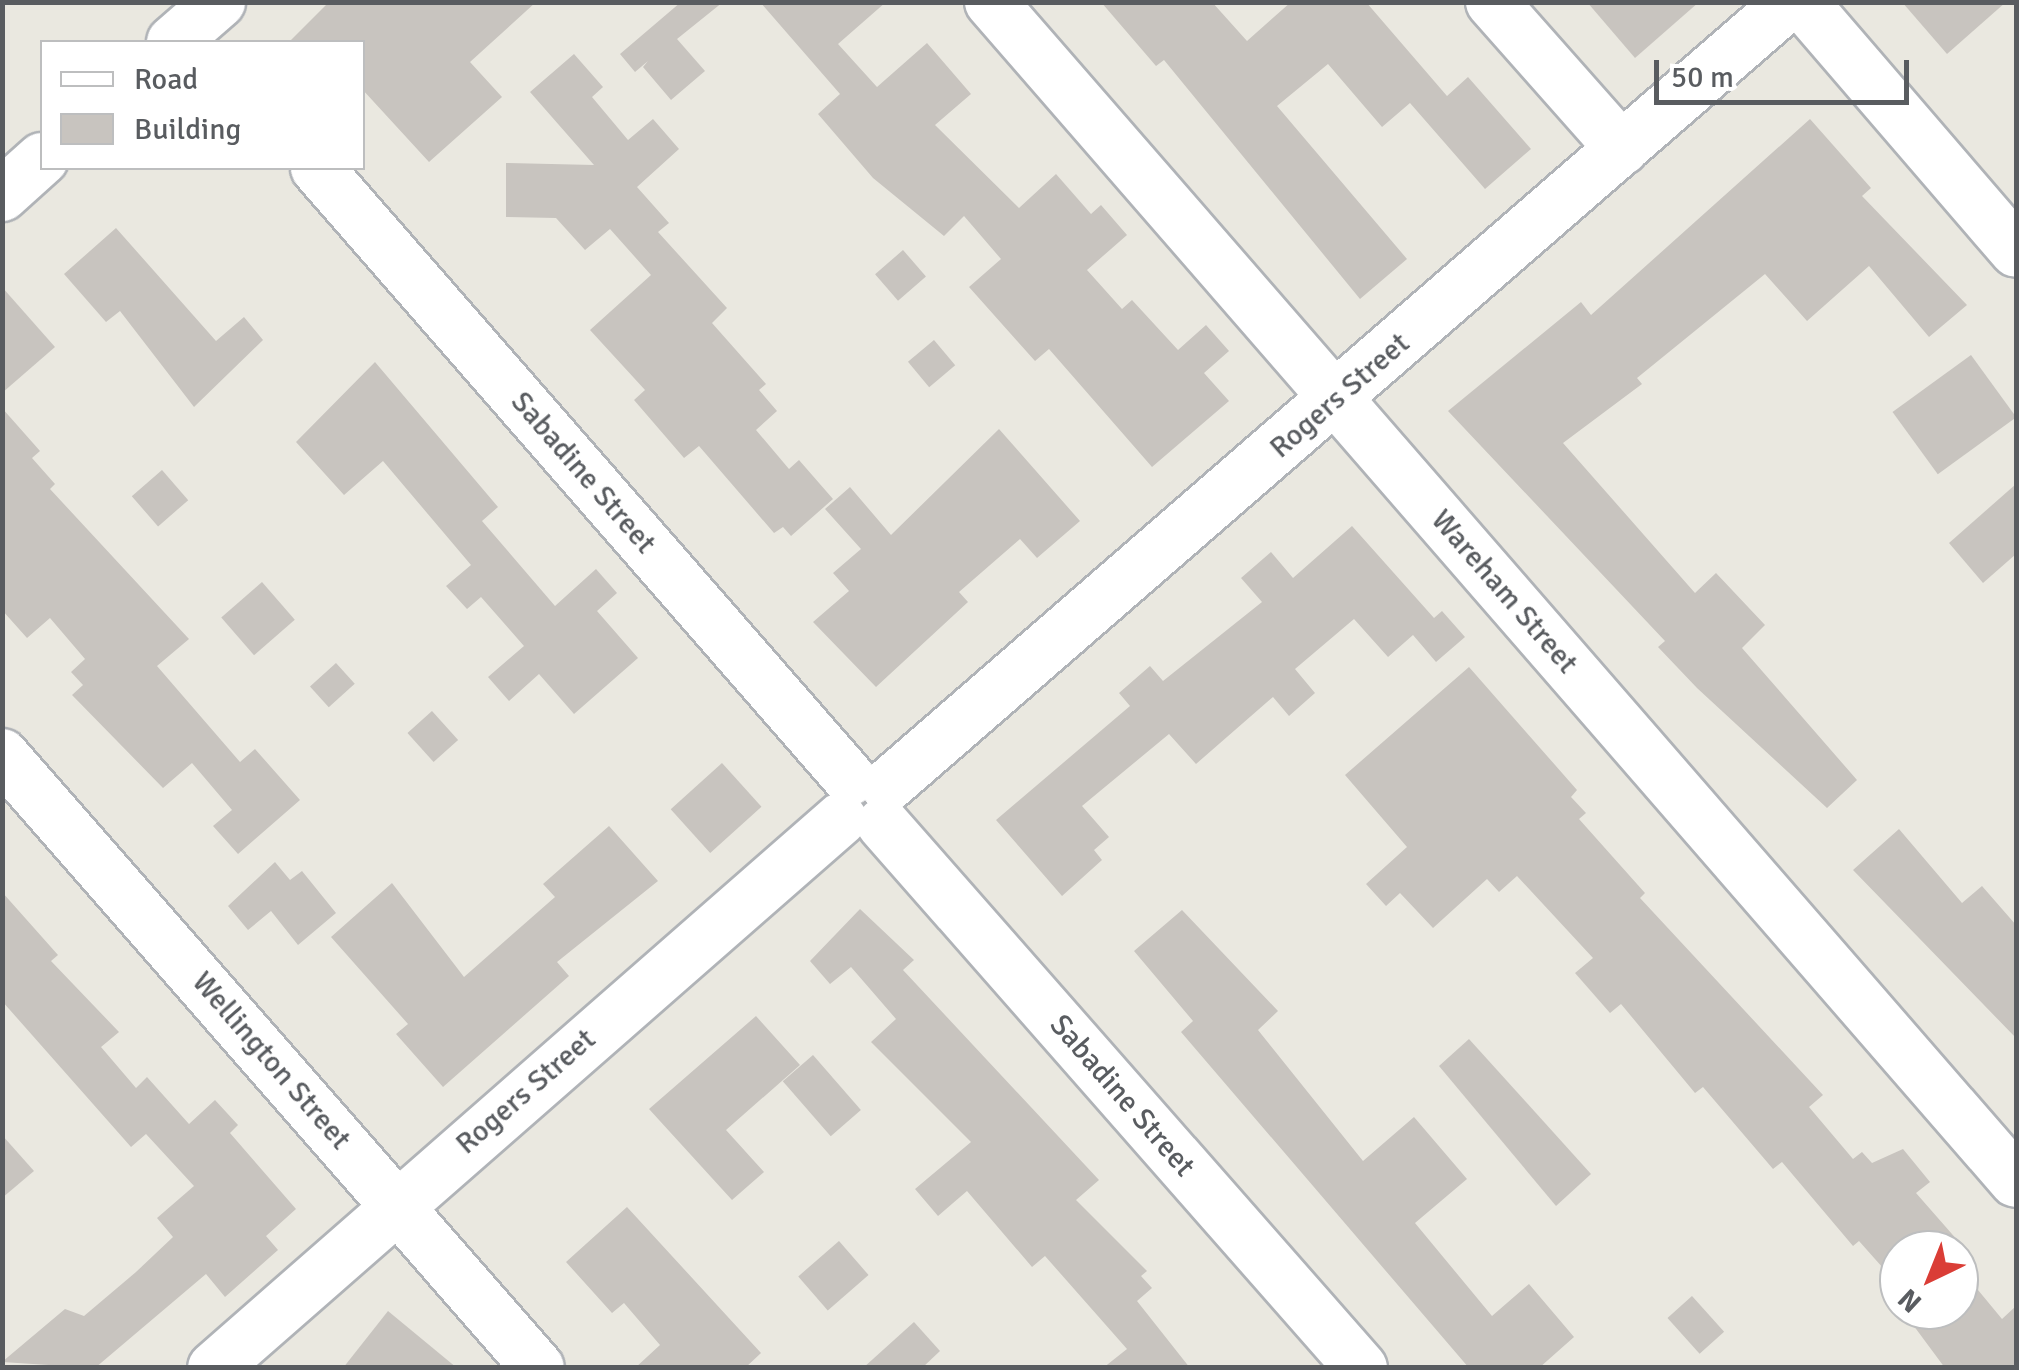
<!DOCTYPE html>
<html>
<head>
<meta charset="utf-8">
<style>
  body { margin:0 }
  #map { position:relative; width:2019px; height:1370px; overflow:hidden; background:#eae8e0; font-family:Signika,sans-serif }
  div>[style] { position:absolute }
  .building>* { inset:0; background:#c8c4bf; transform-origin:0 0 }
  .roads { filter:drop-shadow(2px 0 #b0b3b7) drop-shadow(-2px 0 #b0b3b7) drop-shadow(0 2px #b0b3b7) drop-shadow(0 -2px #b0b3b7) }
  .minor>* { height:52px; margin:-26px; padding:0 26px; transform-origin:26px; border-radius:26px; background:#fff }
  span { translate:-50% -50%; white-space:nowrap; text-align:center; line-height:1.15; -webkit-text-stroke:9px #fff; paint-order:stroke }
  .street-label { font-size:30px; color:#595c60 }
  .frame { position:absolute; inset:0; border:5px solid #595c60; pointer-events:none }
  .legend { position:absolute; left:40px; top:40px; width:325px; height:130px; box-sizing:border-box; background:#fff; border:2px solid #bdbebf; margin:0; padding:12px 18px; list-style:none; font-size:30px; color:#595c60 }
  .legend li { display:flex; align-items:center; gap:20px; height:50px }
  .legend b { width:50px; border:2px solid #bdbebf }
  .north { position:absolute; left:1879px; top:1230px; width:100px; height:100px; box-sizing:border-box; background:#fff; border:2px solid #bdbebf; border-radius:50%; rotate:223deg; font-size:28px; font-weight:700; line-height:40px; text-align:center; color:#595c60 }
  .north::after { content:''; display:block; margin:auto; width:35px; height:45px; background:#da3d36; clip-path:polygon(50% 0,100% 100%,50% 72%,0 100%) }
  .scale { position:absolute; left:1654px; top:60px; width:255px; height:45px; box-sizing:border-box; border:5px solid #595c60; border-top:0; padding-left:12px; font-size:30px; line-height:35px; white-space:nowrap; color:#595c60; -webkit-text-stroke:8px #fff; paint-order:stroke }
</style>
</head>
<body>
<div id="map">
  <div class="building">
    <i style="clip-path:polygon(329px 2px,536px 2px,470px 62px,502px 97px,429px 162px,362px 89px,362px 42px,289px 42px)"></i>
    <i style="clip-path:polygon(681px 2px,723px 2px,677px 39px,705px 71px,671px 100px,643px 67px,648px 61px,635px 72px,620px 54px)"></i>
    <i style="clip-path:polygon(760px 2px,886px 2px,838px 44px,877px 87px,927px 43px,971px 94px,935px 125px,1019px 208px,1056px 174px,1091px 214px,1101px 205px,1127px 235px,1087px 270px,1122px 309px,1132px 300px,1178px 350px,1206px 325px,1229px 351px,1204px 373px,1229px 401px,1152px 467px,1049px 349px,1035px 361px,969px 287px,1001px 259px,964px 216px,944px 236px,873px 178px,818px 114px,840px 94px)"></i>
    <i style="clip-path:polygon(1101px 2px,1212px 2px,1247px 41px,1291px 2px,1366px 2px,1447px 96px,1468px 77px,1531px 149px,1485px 189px,1410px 103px,1382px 127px,1328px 64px,1277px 106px,1407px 259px,1360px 299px,1164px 60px,1156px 66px)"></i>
    <i style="clip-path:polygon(1587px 2px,1699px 2px,1635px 58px)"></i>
    <i style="clip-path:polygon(1902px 2px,2006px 2px,1947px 54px)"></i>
    <i style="clip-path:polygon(574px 54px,603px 87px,592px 97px,628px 140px,653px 119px,679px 149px,637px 187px,669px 223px,658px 232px,727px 308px,712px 323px,766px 384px,759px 390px,777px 411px,756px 430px,789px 469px,799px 460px,833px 499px,791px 536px,783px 527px,774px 533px,699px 446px,684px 458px,634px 400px,645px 390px,590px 330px,651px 275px,610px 229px,585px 250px,556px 218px,506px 217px,506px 163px,594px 165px,530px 92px)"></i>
    <i style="clip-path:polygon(1810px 119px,1871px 188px,1862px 196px,1967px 305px,1929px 337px,1869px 266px,1807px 321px,1765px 274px,1637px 378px,1642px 384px,1563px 443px,1695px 593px,1716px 573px,1765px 625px,1742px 648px,1857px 780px,1827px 808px,1697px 688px,1658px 647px,1665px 641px,1448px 411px,1581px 302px,1591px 315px)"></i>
    <i style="clip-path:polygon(116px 228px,216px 341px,244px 317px,263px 340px,194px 407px,120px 311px,106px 322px,64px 274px)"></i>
    <i style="left:903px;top:250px;width:35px;height:37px;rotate:49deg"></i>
    <i style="clip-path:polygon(2px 287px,55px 347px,2px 393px)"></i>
    <i style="left:934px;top:340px;width:33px;height:34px;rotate:50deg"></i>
    <i style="left:1971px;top:355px;width:77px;height:97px;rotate:54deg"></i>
    <i style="clip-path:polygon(375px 362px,498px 507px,482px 521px,555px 606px,596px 569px,617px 593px,597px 611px,638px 658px,574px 714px,539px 674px,509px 701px,488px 677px,524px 646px,481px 597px,467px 609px,446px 586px,471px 565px,383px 461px,344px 495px,296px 442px)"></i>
    <i style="clip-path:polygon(2px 408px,40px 451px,32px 458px,55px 484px,50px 489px,189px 639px,157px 666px,240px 762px,255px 749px,300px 800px,238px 854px,213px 826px,232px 810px,192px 763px,163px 788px,72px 695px,83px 685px,71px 672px,85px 659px,50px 618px,27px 638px,2px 610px)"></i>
    <i style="clip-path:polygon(999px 429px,1080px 521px,1037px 558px,1020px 539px,959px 592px,968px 602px,876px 687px,813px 622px,849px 591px,833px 573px,861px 549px,825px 509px,850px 487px,891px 535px)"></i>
    <i style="left:162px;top:470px;width:40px;height:40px;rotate:49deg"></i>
    <i style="clip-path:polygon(2016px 484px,2016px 554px,1983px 583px,1949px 543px)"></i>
    <i style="clip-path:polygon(1352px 526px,1434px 618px,1442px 611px,1465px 637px,1436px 662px,1413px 635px,1388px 657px,1354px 619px,1295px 669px,1315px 693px,1289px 716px,1273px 697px,1196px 764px,1169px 734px,1082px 806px,1109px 837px,1094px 850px,1102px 860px,1062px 896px,996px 820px,1130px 706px,1119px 693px,1150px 666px,1163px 681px,1262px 602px,1241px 578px,1271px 552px,1293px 578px)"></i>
    <i style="left:262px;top:582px;width:50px;height:54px;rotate:49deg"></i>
    <i style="left:336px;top:663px;width:28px;height:35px;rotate:48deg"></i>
    <i style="clip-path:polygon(1469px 667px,1577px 790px,1571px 797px,1586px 813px,1579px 819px,1645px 893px,1640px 898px,1823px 1095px,1809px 1107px,1853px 1159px,1862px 1152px,1872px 1163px,1903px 1149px,1930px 1182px,1916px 1193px,1966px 1250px,1899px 1250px,1899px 1286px,1859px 1241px,1853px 1246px,1782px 1162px,1773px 1169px,1703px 1087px,1695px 1093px,1621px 1004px,1610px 1013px,1575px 973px,1593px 958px,1517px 876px,1499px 892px,1487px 879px,1433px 928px,1400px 893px,1386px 906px,1366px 884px,1407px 847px,1345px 775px)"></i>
    <i style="left:432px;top:711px;width:39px;height:33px;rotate:48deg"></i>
    <i style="left:722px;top:763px;width:59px;height:69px;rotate:48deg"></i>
    <i style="clip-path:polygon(609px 826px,658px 881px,557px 962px,569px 976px,443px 1087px,396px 1034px,408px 1024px,331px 937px,392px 883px,464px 977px,555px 897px,543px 884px)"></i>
    <i style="clip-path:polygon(1899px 829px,1962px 903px,1982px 886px,2016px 925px,2016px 1038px,1853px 870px)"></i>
    <i style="clip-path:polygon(275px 862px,290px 880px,302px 871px,336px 913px,298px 945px,271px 911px,248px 930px,228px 906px)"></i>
    <i style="clip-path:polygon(2px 892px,58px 955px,51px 961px,119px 1032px,101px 1047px,136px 1088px,147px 1077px,189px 1124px,215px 1100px,238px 1125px,230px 1133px,296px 1209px,266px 1236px,278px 1250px,225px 1297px,206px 1274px,95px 1368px,2px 1362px,65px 1309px,84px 1316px,136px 1272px,173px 1237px,157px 1218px,194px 1186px,146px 1134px,131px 1147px,2px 1001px)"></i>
    <i style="clip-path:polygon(860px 909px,914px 960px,903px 970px,1099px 1180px,1076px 1200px,1147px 1271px,1141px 1276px,1152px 1288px,1137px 1301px,1190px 1368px,1103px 1368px,1127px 1349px,1045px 1256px,1032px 1267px,967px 1191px,938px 1216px,915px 1189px,971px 1142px,871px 1042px,896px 1019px,851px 967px,830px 984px,810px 961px)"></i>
    <i style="clip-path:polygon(1182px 910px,1278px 1011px,1258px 1030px,1363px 1161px,1414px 1117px,1467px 1179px,1415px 1223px,1492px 1316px,1529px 1284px,1574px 1337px,1539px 1368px,1469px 1368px,1181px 1032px,1193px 1021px,1134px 951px)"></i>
    <i style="clip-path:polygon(756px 1016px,800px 1065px,726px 1130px,764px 1172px,732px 1200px,649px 1109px)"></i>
    <i style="clip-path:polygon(1469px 1039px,1591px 1174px,1556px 1206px,1439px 1066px)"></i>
    <i style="left:813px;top:1055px;width:73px;height:40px;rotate:49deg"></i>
    <i style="clip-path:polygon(2px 1135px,34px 1171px,2px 1198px)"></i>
    <i style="clip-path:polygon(627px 1207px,761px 1353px,745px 1368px,635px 1368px,660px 1345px,624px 1303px,612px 1313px,566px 1262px)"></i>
    <i style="left:839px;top:1241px;width:45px;height:54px;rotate:49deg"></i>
    <i style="clip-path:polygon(1959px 1267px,2002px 1319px,2016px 1306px,2016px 1368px,1945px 1368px,1902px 1310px,1959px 1310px)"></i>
    <i style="left:1692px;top:1296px;width:48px;height:33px;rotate:48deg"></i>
    <i style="clip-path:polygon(388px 1311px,457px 1368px,343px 1368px)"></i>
    <i style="clip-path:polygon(914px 1322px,940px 1351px,922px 1368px,863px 1368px)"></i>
  </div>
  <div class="roads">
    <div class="minor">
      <i style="left:991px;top:2px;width:1562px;rotate:49deg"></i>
      <i style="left:1492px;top:2px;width:196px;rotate:48.5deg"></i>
      <i style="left:1802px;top:2px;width:328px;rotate:49.3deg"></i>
      <i style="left:173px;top:42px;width:61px;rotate:-41deg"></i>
      <i style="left:317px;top:168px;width:811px;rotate:48.9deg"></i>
      <i style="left:2px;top:195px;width:54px;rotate:-42deg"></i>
      <i style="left:2px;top:755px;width:814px;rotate:48.83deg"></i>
      <i style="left:887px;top:786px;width:1196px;rotate:-40.97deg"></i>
      <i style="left:883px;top:824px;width:724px;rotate:48.69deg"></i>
      <i style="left:214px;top:1368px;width:833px;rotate:-41.21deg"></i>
    </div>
  </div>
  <div class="street-label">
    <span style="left:1340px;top:396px;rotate:-41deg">Rogers Street</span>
    <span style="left:583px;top:473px;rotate:49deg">Sabadine Street</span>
    <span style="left:1504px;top:592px;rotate:49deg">Wareham Street</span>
    <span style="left:271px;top:1061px;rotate:49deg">Wellington Street</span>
    <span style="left:526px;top:1092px;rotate:-41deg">Rogers Street</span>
    <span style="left:1122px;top:1096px;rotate:49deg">Sabadine Street</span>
  </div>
  <div class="frame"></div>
  <ul class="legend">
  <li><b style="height:12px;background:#fff"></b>Road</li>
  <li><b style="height:28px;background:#c8c4bf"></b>Building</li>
  </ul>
  <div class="north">N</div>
  <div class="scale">50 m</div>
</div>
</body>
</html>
